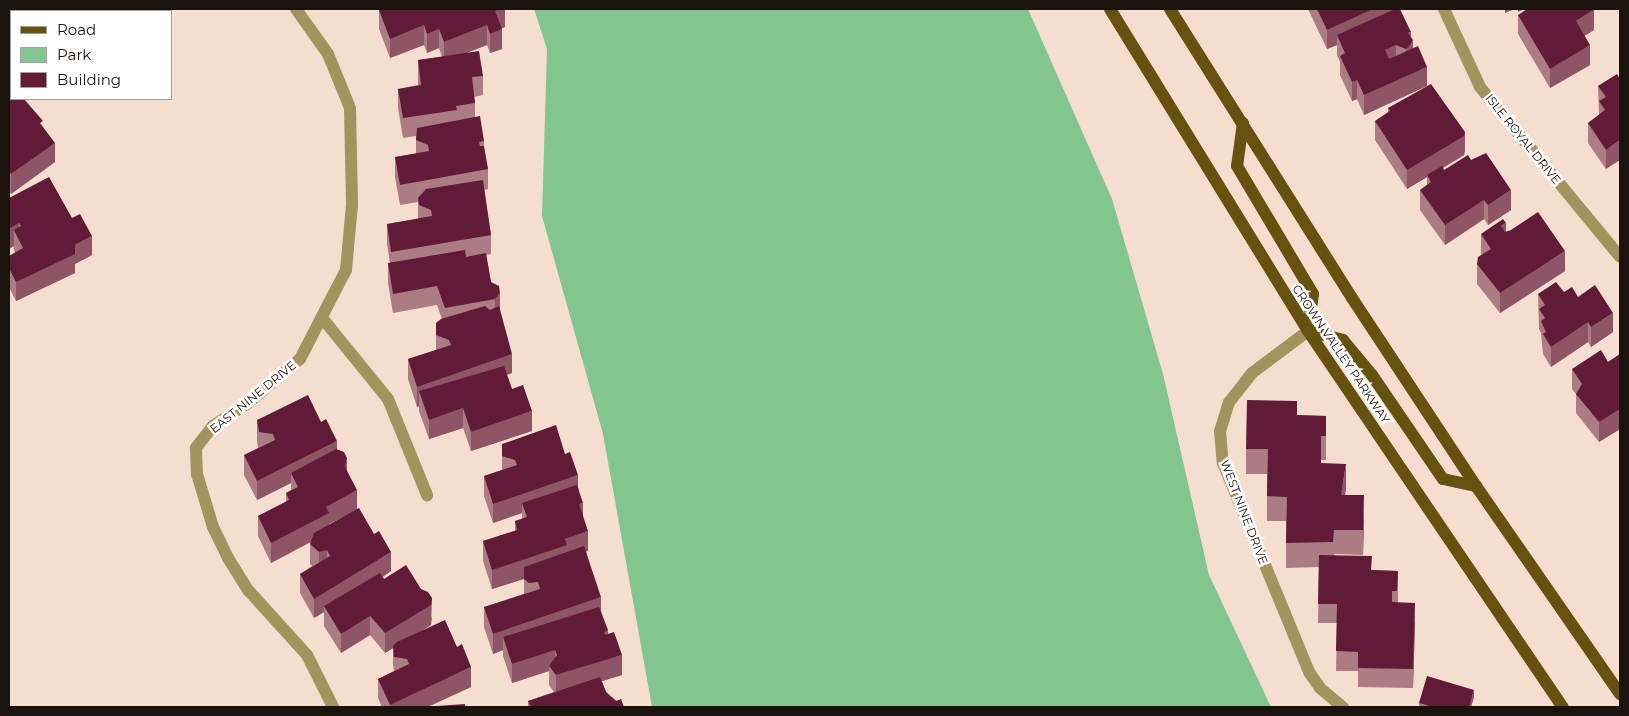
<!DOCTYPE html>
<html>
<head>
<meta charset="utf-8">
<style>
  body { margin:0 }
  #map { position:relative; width:1629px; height:716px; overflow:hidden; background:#f5ded0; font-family:Montserrat,sans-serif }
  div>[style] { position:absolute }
  .green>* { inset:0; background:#82c590 }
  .minor>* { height:12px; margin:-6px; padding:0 6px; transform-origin:6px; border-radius:6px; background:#a5935e }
  .major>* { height:12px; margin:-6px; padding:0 6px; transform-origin:6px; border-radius:6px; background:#65520f }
  .wall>* { inset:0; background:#ab7c84 }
  .shaded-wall>* { inset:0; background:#8d5565 }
  .building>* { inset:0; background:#611a37 }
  span { translate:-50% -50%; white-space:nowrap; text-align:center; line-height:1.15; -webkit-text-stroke:5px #fff; paint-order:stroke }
  .street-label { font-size:12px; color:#1a120d }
  .frame { position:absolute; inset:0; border:10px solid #1a120d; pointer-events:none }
  .legend { position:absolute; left:10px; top:10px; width:162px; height:90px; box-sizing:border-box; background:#fff; border:1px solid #a3a09e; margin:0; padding:6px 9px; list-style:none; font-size:15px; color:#1a120d }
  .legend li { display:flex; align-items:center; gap:10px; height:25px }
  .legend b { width:25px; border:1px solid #a3a09e }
</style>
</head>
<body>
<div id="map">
  <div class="green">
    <i style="clip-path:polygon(534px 9px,1028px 9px,1112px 199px,1163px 374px,1209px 575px,1271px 707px,652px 707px,603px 434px,542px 216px,547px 49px)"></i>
  </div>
  <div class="minor">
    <i style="left:296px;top:9px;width:55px;rotate:54.6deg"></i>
    <i style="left:328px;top:54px;width:58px;rotate:67.8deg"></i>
    <i style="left:350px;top:108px;width:97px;rotate:88.8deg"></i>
    <i style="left:352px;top:205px;width:65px;rotate:95.3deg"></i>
    <i style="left:346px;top:270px;width:100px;rotate:117.3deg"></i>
    <i style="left:300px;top:359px;width:68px;rotate:139.8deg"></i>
    <i style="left:248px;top:403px;width:42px;rotate:146.7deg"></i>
    <i style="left:213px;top:426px;width:28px;rotate:128deg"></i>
    <i style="left:196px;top:448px;width:26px;rotate:88deg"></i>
    <i style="left:197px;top:474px;width:55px;rotate:73.2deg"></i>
    <i style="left:213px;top:527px;width:34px;rotate:64deg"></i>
    <i style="left:228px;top:558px;width:39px;rotate:58deg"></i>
    <i style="left:249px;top:591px;width:86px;rotate:47.8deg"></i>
    <i style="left:307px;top:655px;width:58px;rotate:63.4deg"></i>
    <i style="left:1444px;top:9px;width:86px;rotate:65.2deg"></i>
    <i style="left:1480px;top:87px;width:220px;rotate:50.5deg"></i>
    <i style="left:323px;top:319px;width:103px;rotate:50.9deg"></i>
    <i style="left:388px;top:399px;width:104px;rotate:67.9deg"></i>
    <i style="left:1308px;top:331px;width:70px;rotate:143.1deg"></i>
    <i style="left:1252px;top:373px;width:37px;rotate:128deg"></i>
    <i style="left:1229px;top:402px;width:30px;rotate:107deg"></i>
    <i style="left:1220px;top:431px;width:32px;rotate:85deg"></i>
    <i style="left:1223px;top:463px;width:226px;rotate:67.6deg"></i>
    <i style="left:1309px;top:672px;width:19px;rotate:55deg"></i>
    <i style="left:1320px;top:688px;width:30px;rotate:40deg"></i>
  </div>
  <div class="major">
    <i style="left:1110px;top:9px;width:378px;rotate:58.4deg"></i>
    <i style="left:1308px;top:331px;width:454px;rotate:55.9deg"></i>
    <i style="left:1170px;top:9px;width:342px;rotate:57.8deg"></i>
    <i style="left:1352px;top:298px;width:225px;rotate:56.6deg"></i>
    <i style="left:1476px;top:486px;width:253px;rotate:55.3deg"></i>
    <i style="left:1243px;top:123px;width:43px;rotate:97.9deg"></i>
    <i style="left:1237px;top:166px;width:149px;rotate:59.3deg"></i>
    <i style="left:1313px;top:294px;width:37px;rotate:98deg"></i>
    <i style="left:1308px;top:331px;width:36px;rotate:14deg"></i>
    <i style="left:1343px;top:340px;width:45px;rotate:50.4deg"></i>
    <i style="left:1372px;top:375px;width:126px;rotate:55.7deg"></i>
    <i style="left:1443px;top:479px;width:34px;rotate:12deg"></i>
  </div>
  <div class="wall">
    <i style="clip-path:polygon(505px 9px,505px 27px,502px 28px,502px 49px,490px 53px,487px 45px,468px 52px,483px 76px,483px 95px,474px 97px,475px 103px,475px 117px,484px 141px,484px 149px,488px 169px,488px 189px,484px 190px,491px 235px,491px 254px,486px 255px,491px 282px,500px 310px,512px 373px,507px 375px,512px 389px,532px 431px,471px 451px,463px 428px,429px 439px,419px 411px,419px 406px,417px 407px,408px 379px,408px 359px,436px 350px,436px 323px,442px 319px,437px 305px,393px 313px,388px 283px,388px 263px,390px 263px,387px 244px,387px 224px,418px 219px,418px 202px,400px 205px,395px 177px,395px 157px,416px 154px,416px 136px,403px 138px,398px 108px,398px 89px,418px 85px,418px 60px,442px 57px,439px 48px,427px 53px,424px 45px,390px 58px,379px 29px,379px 10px)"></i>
    <i style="clip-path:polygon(1308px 9px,1392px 9px,1392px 10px,1411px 37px,1413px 49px,1427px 86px,1364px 115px,1357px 99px,1352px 101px,1340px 75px,1340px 62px,1337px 55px,1337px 45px,1327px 49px)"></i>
    <i style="clip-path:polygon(1518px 15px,1594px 30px,1584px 36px,1590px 65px,1550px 88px,1518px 34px)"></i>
    <i style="clip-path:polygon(1620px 79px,1606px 169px,1588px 143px,1588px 123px,1599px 115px,1598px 86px)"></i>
    <i style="clip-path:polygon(9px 91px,43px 127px,55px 162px,11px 194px,9px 191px)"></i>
    <i style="clip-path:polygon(1388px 108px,1465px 151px,1464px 155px,1443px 168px,1444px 170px,1511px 210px,1488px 225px,1484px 219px,1445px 245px,1420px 210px,1420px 190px,1427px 185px,1427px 177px,1407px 189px,1375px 140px,1375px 121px,1388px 112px)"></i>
    <i style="clip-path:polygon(9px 198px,92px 255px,75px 264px,75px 273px,16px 301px,9px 287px,9px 256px,15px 253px,14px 250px)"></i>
    <i style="clip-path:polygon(1506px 232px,1565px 271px,1500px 313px,1477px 284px,1477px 264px,1482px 255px,1481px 254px,1481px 234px)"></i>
    <i style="clip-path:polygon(1564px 292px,1578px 297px,1613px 332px,1591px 347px,1588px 342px,1551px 367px,1543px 354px,1541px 333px,1539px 329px,1538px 294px)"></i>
    <i style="clip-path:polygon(1620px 354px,1620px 429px,1599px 442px,1576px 413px,1576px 394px,1572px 389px,1572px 369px,1608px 362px)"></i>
    <i style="clip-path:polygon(1297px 415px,1326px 416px,1326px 460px,1321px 460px,1321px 463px,1346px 488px,1345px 495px,1364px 520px,1363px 555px,1334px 554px,1334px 555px,1372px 570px,1398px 571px,1398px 603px,1415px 623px,1413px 688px,1358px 687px,1358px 671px,1336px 671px,1337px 623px,1318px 623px,1319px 567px,1286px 568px,1286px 521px,1267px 521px,1267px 474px,1246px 474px,1246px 449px)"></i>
    <i style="clip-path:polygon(evenodd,257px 420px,321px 422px,337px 449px,347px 471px,357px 509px,391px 571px,383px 577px,384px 579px,432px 618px,431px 625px,423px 630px,471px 687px,428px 707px,465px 707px,382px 707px,378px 698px,378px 679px,394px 671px,393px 665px,393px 648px,385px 653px,370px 635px,341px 653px,324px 626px,324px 612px,314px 618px,300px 593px,300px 574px,312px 566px,310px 564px,310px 544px,311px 542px,271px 563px,258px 536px,258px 516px,286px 502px,286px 493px,291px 490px,291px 483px,257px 500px,244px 475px,244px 455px,258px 448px,257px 440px,257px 420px,349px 514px,329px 525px,329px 524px,349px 514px)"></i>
    <i style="clip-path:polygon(502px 444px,565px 454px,578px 486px,583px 516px,588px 551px,586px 551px,601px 611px,622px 675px,602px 681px,606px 692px,624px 707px,528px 707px,528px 701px,554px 692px,549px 685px,549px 671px,512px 683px,503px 656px,503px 650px,493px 654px,484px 627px,484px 607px,524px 594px,524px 579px,492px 589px,483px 561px,483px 541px,515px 531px,515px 521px,522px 519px,522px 513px,493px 523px,484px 496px,484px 476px,502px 470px)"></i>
    <i style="clip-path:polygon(1474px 697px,1471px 707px,1419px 707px,1419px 703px)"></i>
  </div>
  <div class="shaded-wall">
    <i style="clip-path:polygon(501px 9px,505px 9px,505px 27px,495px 31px,495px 11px)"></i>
    <i style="clip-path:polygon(1373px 9px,1392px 9px,1392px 19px,1337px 35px,1337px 45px,1327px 49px,1327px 30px)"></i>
    <i style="clip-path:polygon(1505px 9px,1515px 9px,1505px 13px)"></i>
    <i style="clip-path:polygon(1518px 9px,1524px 9px,1518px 12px)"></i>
    <i style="clip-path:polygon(1594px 10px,1594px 30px,1576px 41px,1576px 21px)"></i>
    <i style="clip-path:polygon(424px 25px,424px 45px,390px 58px,390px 39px)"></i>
    <i style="clip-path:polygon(487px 25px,487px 45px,444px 62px,444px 42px)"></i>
    <i style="clip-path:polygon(439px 29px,439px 48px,427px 53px,427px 34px)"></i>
    <i style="clip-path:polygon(502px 29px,502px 49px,490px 53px,490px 34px)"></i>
    <i style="clip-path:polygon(1411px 32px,1411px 45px,1413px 40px,1413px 60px,1406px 68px,1406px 49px,1408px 33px)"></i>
    <i style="clip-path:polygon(1396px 45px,1396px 65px,1385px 70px,1385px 50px)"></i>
    <i style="clip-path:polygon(1590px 45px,1590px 65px,1550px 88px,1550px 69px)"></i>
    <i style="clip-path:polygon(1427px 67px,1427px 86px,1364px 115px,1364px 95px)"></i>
    <i style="clip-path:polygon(1357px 80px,1357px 99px,1352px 101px,1352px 82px)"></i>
    <i style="clip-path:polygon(1465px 132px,1465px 151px,1464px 155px,1428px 177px,1427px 175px,1427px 177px,1407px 189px,1407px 170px)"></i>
    <i style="clip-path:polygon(1620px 140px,1620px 160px,1606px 169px,1606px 150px)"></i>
    <i style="clip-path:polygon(55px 143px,55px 162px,11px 194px,11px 174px)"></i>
    <i style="clip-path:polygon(1511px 190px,1511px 210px,1488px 225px,1488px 205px)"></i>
    <i style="clip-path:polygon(1484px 200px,1484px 219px,1445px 245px,1445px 225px)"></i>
    <i style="clip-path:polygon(19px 223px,19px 241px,14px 230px,14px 246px,9px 249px,9px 229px)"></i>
    <i style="clip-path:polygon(1506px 223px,1506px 242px,1501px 226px)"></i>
    <i style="clip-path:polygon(92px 236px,92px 255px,75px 264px,75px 273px,16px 301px,16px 282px,75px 245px)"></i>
    <i style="clip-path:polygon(1565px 251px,1565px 271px,1500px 313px,1500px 293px)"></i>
    <i style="clip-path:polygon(500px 293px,500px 313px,495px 319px,495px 299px)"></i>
    <i style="clip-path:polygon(1613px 313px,1613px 332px,1591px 347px,1591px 327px)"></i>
    <i style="clip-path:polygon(1588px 322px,1588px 342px,1551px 367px,1551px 347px)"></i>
    <i style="clip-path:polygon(512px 354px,512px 373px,424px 404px,419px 391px,419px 406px,417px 407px,417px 387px)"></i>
    <i style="clip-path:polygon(463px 408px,463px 428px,429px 439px,429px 420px)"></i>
    <i style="clip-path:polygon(1620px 409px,1620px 429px,1599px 442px,1599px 422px)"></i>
    <i style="clip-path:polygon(532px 411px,532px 431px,471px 451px,471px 432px)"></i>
    <i style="clip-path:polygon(337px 441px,337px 461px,291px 473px,291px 483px,257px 500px,257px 481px)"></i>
    <i style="clip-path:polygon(347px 458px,347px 478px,345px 467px)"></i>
    <i style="clip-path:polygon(1346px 464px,1346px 488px,1341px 520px,1341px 495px)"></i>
    <i style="clip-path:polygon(578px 475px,578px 494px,522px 503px,522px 513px,493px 523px,493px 504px)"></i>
    <i style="clip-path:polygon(357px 490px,357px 510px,329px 524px,329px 532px,271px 563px,271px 543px,326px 507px)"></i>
    <i style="clip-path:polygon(1364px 495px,1364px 520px,1363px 555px,1363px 530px)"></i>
    <i style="clip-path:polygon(583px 503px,583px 522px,579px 504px)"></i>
    <i style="clip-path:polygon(588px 531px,588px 551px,567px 558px,567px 565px,492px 589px,492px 570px,565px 539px)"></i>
    <i style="clip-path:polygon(327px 550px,327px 570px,319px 572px,319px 552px)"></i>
    <i style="clip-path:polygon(391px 552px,391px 571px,327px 611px,324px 606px,324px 612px,314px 618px,314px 599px)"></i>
    <i style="clip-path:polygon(601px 597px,601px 617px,503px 637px,503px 650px,493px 654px,493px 634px)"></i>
    <i style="clip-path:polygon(432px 598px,431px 625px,385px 653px,385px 633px)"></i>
    <i style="clip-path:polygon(1415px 603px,1415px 623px,1413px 688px,1413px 669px)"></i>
    <i style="clip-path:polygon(370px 616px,370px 635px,341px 653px,341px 634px)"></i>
    <i style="clip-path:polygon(608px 630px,608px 650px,604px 632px)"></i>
    <i style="clip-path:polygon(555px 650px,555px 669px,549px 666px,549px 671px,512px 683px,512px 664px)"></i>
    <i style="clip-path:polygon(622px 655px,622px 675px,556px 695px,556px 675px)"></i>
    <i style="clip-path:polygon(471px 667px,471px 687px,427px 707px,390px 707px,390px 705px)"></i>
    <i style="clip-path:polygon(1474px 690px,1474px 697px,1471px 707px,1469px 707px)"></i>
  </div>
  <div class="building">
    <i style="clip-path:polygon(381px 9px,501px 9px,495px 11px,502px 29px,490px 34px,487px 25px,444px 42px,439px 29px,427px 34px,424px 25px,390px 39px,379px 10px)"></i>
    <i style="clip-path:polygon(1317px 9px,1373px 9px,1327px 30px)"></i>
    <i style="clip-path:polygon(1395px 9px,1400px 9px,1411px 32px,1408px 33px,1413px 40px,1410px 45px,1406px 49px,1396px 45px,1385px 50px,1389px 59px,1418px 46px,1427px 67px,1364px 95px,1357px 80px,1352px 82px,1340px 56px,1345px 53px,1337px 35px)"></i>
    <i style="clip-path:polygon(1527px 9px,1594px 9px,1594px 10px,1576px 21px,1590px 45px,1550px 69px,1518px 15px)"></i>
    <i style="clip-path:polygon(479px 51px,483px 76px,472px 77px,475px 103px,456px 106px,457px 110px,403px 118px,398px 89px,421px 85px,418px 60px)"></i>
    <i style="clip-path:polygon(1617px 74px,1620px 79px,1620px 140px,1606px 150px,1588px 123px,1605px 110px,1599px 101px,1606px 97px,1598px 86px)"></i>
    <i style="clip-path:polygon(1431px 84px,1465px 132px,1464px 136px,1407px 170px,1375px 121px,1390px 111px,1388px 108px)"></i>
    <i style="clip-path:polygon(11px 89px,11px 99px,24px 99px,43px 121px,40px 123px,55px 143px,11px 174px,9px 172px,9px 91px)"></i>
    <i style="clip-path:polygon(480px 116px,484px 141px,479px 142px,480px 146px,484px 146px,488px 169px,400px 185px,395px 157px,429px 151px,428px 145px,416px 140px,417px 128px)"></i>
    <i style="clip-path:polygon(1486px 153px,1511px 190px,1488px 205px,1484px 200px,1445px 225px,1420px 190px,1431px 182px,1427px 175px,1442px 166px,1444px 170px,1468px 155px,1471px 160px)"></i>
    <i style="clip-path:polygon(49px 177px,72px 218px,80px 214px,92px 236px,75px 245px,75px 254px,16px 282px,9px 268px,9px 256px,23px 248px,14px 230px,21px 226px,19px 223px,9px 229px,9px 198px)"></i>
    <i style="clip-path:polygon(483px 180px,491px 235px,391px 252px,387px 224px,432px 216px,431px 210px,419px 205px,418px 198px,426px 189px)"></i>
    <i style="clip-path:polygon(1538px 212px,1565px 251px,1500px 293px,1477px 264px,1478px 257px,1491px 249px,1481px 234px,1503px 219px,1506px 223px,1501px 226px,1505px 232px,1511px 230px)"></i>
    <i style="clip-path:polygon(465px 250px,466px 257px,486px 253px,491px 282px,499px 286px,500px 293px,495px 299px,445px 308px,437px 286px,393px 294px,388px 263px)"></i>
    <i style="clip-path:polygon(1556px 282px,1564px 292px,1572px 287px,1578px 297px,1595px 285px,1613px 313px,1591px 327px,1588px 322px,1551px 347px,1543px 334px,1546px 332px,1541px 321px,1545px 318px,1539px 309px,1545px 305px,1538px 294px)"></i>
    <i style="clip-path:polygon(485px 306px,490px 310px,499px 306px,512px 354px,417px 387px,408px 359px,451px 345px,449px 340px,436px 335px,436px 323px,441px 319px)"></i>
    <i style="clip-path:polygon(1601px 350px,1608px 362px,1620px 354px,1620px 409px,1599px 422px,1576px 394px,1582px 384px,1572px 369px)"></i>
    <i style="clip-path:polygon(504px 366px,512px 389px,523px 385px,532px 411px,471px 432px,463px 408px,429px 420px,419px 391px)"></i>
    <i style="clip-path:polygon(308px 395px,321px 422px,326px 419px,337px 441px,257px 481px,244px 455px,275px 440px,273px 434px,259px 432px,257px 420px)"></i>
    <i style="clip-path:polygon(1247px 400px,1297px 401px,1297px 415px,1326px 416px,1326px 436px,1321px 436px,1321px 463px,1346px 464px,1341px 495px,1364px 495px,1363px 530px,1334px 530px,1333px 542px,1286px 543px,1287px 497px,1267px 496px,1268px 449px,1246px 449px)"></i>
    <i style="clip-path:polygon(556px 425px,565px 454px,570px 452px,578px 475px,493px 504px,484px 476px,517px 465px,515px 460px,502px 456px,502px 444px)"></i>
    <i style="clip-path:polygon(336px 449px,344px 452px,347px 458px,345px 467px,357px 490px,326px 507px,329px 513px,271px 543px,258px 516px,289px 500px,286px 493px,298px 487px,291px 473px)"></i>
    <i style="clip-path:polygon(577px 485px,583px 503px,579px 504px,588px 531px,565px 539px,567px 545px,492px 570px,483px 541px,517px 530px,515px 521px,527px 517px,522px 503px)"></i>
    <i style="clip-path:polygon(359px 508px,374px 534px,379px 531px,391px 552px,314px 599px,300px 574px,330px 556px,327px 550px,319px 552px,310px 544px,314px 533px)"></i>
    <i style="clip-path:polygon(584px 546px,601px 597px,493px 634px,484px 607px,540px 589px,538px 582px,529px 583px,524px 579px,524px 567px)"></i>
    <i style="clip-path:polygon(1319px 555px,1372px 556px,1371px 570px,1398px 571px,1397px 591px,1392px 591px,1392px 602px,1415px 603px,1413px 669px,1358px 668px,1358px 652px,1336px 651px,1337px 604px,1318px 604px)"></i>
    <i style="clip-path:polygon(406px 565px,421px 589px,428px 592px,432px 598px,431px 605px,385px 633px,370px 616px,341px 634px,324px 606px,380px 573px,384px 579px)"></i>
    <i style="clip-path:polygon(599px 607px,608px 630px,604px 632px,605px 635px,614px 632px,622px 655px,556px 675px,549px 666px,557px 655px,555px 650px,512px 664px,503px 637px)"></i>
    <i style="clip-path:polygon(445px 620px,457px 647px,462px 644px,471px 667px,390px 705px,378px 679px,409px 664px,407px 659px,394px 657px,393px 646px,397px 642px)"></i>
    <i style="clip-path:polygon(1427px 676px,1474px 690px,1469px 707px,1433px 707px,1419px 703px)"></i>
    <i style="clip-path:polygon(600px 677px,606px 692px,616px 701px,621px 699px,624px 707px,531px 707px,528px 701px)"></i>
    <i style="clip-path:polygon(465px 704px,465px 707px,423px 707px)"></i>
  </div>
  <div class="street-label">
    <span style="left:1523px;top:139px;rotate:51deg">ISLE ROYAL DRIVE</span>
    <span style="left:1341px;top:354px;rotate:56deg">CROWN VALLEY PARKWAY</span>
    <span style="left:253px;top:397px;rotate:-39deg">EAST NINE DRIVE</span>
    <span style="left:1244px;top:512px;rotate:69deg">WEST NINE DRIVE</span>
  </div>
  <div class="frame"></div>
  <ul class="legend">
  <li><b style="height:6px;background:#65520f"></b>Road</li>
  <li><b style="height:14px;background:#82c590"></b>Park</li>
  <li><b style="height:14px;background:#611a37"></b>Building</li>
  </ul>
</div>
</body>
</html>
